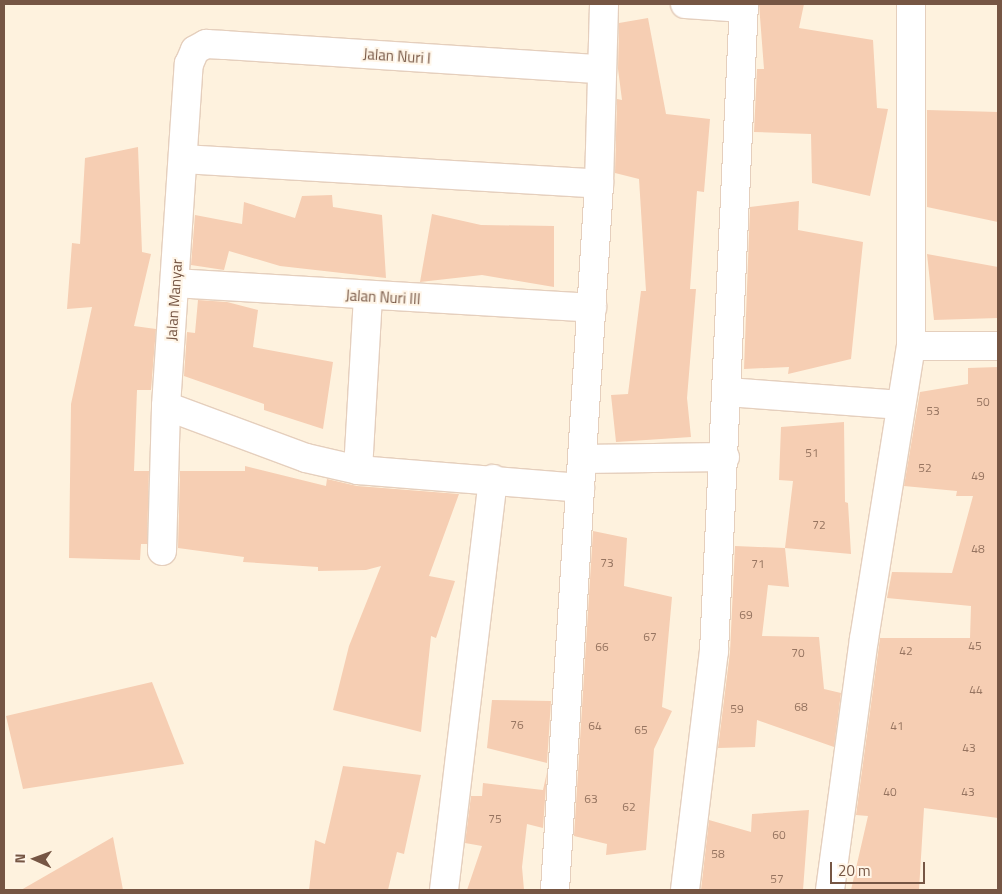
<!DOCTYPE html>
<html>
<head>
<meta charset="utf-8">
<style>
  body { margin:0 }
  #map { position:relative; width:1002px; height:894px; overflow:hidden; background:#fef2de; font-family:"Titillium Web",sans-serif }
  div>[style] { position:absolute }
  .building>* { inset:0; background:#f6ceb3 }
  .roads { filter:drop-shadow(1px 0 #e5cfbd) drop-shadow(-1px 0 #e5cfbd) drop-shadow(0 1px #e5cfbd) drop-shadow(0 -1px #e5cfbd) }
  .street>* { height:28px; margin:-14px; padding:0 14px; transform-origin:14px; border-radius:14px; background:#fff }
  span { translate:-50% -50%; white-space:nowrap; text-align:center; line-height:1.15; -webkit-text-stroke:4px #fff5e7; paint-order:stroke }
  .number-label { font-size:12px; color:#967460 }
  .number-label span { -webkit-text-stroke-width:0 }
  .street-label { font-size:15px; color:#765644 }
  .frame { position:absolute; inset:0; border:5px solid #765644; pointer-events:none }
  .north { position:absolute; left:10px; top:834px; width:50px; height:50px; -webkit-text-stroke:4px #fff5e7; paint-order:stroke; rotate:272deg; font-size:14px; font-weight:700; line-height:20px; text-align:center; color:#765644 }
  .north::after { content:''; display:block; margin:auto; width:18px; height:22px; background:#765644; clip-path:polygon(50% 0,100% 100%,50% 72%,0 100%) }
  .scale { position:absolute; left:830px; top:862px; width:95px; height:22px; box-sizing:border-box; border:2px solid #765644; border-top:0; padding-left:6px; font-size:15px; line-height:18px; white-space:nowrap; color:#765644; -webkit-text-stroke:4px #fff5e7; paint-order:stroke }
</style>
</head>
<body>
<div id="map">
  <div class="building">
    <i style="clip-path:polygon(759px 4px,804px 4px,799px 28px,873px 40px,877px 108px,888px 109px,870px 196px,812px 183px,811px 134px,754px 132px,757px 69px,764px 69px)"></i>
    <i style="clip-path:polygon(648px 18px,666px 114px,710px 119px,704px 192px,697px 191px,690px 289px,696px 289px,687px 398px,691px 437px,616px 442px,611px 395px,628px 394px,641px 291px,646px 291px,639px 179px,615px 173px,617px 99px,622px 100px,618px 69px,619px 23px)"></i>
    <i style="clip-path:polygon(927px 110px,998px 112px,998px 222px,927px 207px)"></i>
    <i style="clip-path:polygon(138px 147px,142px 252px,151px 254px,134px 326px,156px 329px,151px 390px,137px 390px,134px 471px,149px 471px,147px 544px,141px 544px,140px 560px,69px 558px,71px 404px,92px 307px,67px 309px,72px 243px,80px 244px,85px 158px)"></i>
    <i style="clip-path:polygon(332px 195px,333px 207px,382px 215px,386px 278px,280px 266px,229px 251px,224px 270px,191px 265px,195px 215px,242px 224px,244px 202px,295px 218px,302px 196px)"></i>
    <i style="clip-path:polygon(799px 201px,798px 230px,863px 242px,851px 359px,788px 374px,789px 367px,744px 369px,750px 207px)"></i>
    <i style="clip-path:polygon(432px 214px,481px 225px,554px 226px,554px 287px,482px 275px,420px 282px)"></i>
    <i style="clip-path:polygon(927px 254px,998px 267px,998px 318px,934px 320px)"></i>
    <i style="clip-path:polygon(198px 300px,227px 302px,258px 310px,253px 347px,333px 362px,323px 429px,264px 410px,264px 404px,184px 376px,187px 332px,195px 333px)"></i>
    <i style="clip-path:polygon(998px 367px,998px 818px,924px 808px,919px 890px,851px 890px,868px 816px,856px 815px,880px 638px,970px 638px,971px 606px,887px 598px,892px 572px,952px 573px,973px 496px,956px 496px,957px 491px,904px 486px,920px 392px,968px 384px,968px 368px)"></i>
    <i style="clip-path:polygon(844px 422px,845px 502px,848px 503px,851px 554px,785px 548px,793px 481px,779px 480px,781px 427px)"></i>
    <i style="clip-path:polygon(245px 466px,326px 486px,327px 479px,357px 486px,459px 494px,429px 576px,455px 581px,436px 638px,431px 636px,421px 732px,333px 710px,349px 646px,381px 566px,366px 570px,318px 571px,318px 567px,243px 562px,244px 557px,178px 548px,180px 471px,245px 471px)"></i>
    <i style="clip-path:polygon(593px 531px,627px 538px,624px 586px,672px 597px,662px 707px,672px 711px,654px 749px,646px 850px,606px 855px,607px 844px,574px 836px)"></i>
    <i style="clip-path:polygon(735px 546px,785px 548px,789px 587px,768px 585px,762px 636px,819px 637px,824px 689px,841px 693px,834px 747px,757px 720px,755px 747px,718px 748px,730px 652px)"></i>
    <i style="clip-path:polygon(152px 682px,184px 764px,23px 789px,6px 716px)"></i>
    <i style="clip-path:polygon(492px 700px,551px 701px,547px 763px,487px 748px)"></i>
    <i style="clip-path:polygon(343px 766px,421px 775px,404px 854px,397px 852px,388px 890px,309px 890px,315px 840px,325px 844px)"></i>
    <i style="clip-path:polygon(547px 772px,543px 828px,527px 824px,522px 867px,524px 890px,467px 890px,482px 846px,465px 843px,471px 796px,482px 796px,483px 783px,543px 790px)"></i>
    <i style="clip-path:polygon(809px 810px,803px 890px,701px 890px,709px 820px,751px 832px,752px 814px)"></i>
    <i style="clip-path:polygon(113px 837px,123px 890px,21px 890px)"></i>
  </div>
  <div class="roads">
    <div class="street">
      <i style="left:685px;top:4px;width:59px;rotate:3.9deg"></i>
      <i style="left:184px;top:159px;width:416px;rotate:3.4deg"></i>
      <i style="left:175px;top:283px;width:418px;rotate:3.4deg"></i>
      <i style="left:911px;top:346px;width:87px"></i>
      <i style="left:728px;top:392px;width:173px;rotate:4.3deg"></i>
      <i style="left:166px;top:406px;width:149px;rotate:20.4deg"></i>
      <i style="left:306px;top:458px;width:53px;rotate:13deg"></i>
      <i style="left:358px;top:470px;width:223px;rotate:4.6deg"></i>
      <i style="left:582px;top:459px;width:143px;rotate:-0.8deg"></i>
      <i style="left:358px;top:470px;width:174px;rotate:-86.7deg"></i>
      <i style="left:162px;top:551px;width:145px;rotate:-88.4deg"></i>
      <i style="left:166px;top:406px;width:343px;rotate:-86.2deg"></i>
      <i style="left:189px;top:64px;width:15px;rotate:-67deg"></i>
      <i style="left:195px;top:50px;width:13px;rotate:-29deg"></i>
      <i style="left:206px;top:44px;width:19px;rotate:3deg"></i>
      <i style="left:225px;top:45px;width:377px;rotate:3.7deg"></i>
      <i style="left:444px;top:890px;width:414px;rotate:-83.2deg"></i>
      <i style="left:555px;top:890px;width:707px;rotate:-86.43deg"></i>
      <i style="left:599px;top:184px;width:180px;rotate:-88.4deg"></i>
      <i style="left:685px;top:890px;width:241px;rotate:-83.1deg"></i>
      <i style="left:714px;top:651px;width:648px;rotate:-87.35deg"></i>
      <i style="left:830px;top:890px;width:253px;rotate:-82.3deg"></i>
      <i style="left:864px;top:639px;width:297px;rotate:-80.9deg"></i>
      <i style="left:911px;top:346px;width:342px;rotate:-90deg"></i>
    </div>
  </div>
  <div class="number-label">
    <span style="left:983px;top:402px">50</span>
    <span style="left:933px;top:411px">53</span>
    <span style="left:812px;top:453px">51</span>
    <span style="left:925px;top:468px">52</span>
    <span style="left:978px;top:476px">49</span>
    <span style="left:819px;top:525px">72</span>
    <span style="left:978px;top:549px">48</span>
    <span style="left:607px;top:563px">73</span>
    <span style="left:758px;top:564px">71</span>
    <span style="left:746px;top:615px">69</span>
    <span style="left:650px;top:637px">67</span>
    <span style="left:975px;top:646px">45</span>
    <span style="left:602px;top:647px">66</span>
    <span style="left:906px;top:651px">42</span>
    <span style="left:798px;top:653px">70</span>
    <span style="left:976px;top:690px">44</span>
    <span style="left:801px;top:707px">68</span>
    <span style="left:737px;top:709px">59</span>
    <span style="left:517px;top:725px">76</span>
    <span style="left:595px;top:726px">64</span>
    <span style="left:897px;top:726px">41</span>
    <span style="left:641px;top:730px">65</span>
    <span style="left:969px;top:748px">43</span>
    <span style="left:890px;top:792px">40</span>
    <span style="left:968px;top:792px">43</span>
    <span style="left:591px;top:799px">63</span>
    <span style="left:629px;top:807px">62</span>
    <span style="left:495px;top:819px">75</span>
    <span style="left:779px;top:835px">60</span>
    <span style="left:718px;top:854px">58</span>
    <span style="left:777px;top:879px">57</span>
  </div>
  <div class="street-label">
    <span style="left:397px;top:56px;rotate:4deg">Jalan Nuri I</span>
    <span style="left:383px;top:297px;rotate:3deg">Jalan Nuri III</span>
    <span style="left:174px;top:300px;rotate:-86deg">Jalan Manyar</span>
  </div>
  <div class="frame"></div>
  <div class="north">N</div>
  <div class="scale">20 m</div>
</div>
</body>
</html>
